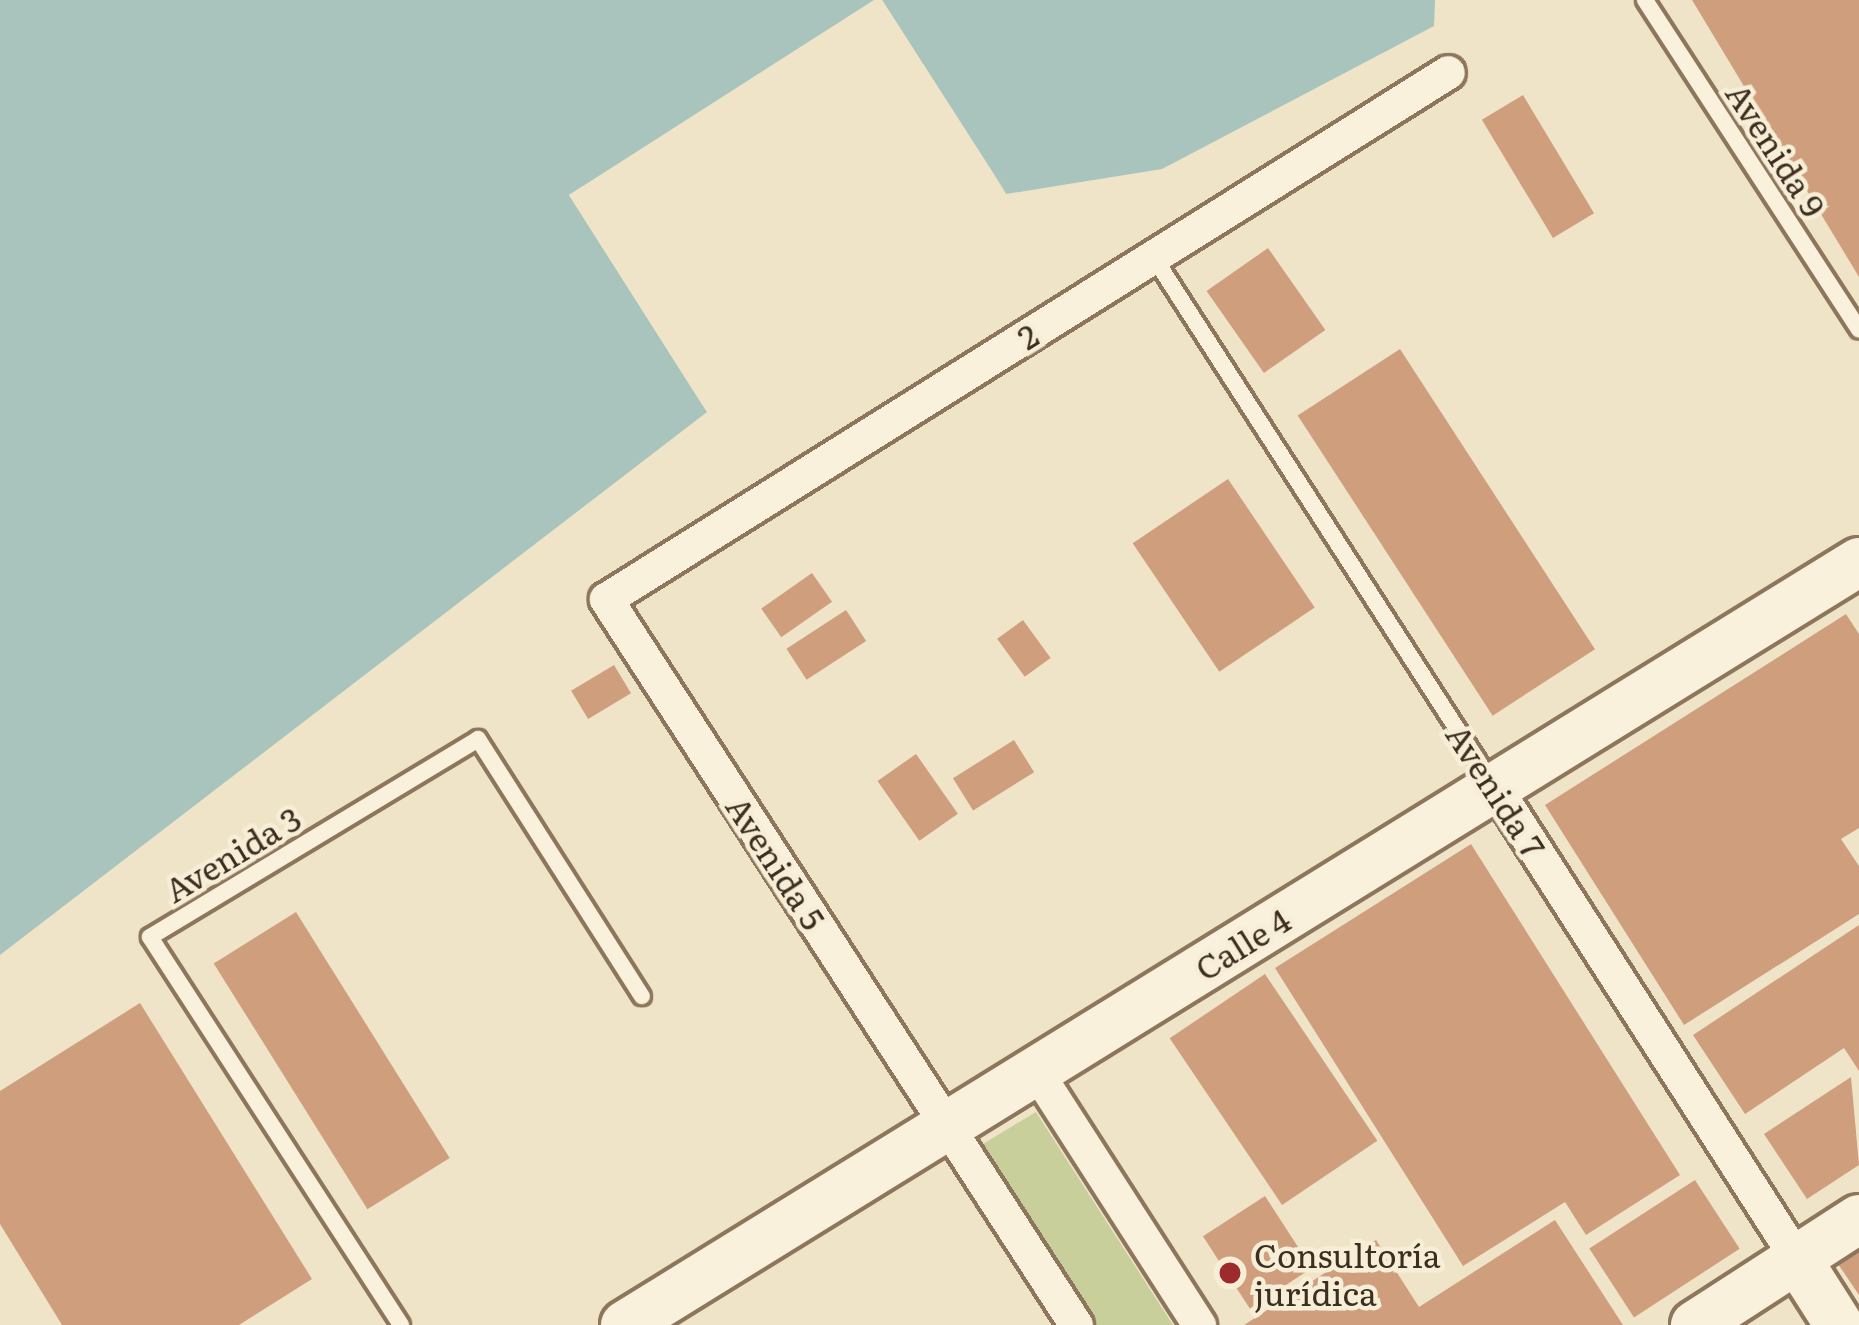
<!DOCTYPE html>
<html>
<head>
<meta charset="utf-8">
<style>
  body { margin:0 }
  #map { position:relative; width:1859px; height:1325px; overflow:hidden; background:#f0e4c8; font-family:Literata,serif }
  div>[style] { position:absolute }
  .green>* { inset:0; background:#c9cf9b }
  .water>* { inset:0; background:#a9c4bc }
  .pier>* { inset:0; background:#f0e4c8 }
  .building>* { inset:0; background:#cf9f7d; transform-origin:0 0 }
  .roads { filter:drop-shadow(3px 0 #8d765c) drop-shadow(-3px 0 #8d765c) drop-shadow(0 3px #8d765c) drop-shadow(0 -3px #8d765c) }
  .lane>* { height:16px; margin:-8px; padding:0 8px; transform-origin:8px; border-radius:8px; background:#faf1dc }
  .street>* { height:33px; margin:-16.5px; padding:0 16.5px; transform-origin:16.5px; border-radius:16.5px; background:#faf1dc }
  .secondary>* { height:48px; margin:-24px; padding:0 24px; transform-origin:24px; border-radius:24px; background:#faf1dc }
  .dots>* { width:33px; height:33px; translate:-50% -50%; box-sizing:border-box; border:6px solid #f7eed8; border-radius:50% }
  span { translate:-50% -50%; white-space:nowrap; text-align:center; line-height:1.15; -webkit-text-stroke:9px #f7eed8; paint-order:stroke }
  .street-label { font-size:33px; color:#3d2e20 }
  .poi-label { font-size:33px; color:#3d2e20 }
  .left { translate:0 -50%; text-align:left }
</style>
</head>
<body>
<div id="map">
  <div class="green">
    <i style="clip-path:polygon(1036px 1112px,1173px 1325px,1093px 1325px,978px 1147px)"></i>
  </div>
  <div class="water">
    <i style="clip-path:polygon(0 0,874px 0,569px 195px,707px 412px,0 955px)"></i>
    <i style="clip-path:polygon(882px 0,1435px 0,1434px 26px,1162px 169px,1006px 194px)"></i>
  </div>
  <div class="pier">
    <i style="clip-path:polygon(882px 0,1010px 199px,878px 5px,577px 197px,710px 417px,569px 195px)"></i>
  </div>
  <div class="building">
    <i style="clip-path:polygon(1692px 0,1859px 0,1859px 277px)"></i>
    <i style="left:1523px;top:95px;width:138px;height:48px;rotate:59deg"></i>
    <i style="left:1268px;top:248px;width:100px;height:75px;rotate:55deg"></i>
    <i style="left:1400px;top:349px;width:358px;height:122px;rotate:57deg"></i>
    <i style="left:1228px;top:479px;width:155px;height:115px;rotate:56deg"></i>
    <i style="left:812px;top:573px;width:35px;height:62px;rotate:55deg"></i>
    <i style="left:846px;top:610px;width:37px;height:71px;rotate:57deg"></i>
    <i style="clip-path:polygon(1846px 614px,1859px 634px,1859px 828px,1841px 839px,1859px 866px,1859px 914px,1684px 1025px,1545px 805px)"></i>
    <i style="left:1023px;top:620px;width:47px;height:32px;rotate:54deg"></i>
    <i style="left:614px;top:665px;width:33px;height:50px;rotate:59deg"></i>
    <i style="left:1014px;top:740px;width:38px;height:72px;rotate:58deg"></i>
    <i style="left:916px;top:754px;width:73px;height:47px;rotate:55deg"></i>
    <i style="clip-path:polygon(1471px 844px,1680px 1175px,1586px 1235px,1565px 1202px,1463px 1266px,1275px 968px)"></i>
    <i style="left:296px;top:912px;width:290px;height:97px;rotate:58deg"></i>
    <i style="clip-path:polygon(1859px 925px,1859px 1071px,1844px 1048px,1745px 1114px,1693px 1035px)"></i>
    <i style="left:1265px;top:974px;width:201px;height:115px;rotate:56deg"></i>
    <i style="clip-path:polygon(140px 1003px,312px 1279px,239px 1325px,62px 1325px,0 1224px,0 1091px)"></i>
    <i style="clip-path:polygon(1851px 1077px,1859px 1165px,1807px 1199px,1764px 1134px)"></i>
    <i style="left:1695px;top:1180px;width:82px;height:126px;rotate:57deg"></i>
    <i style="left:1265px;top:1196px;width:86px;height:74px;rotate:57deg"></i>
    <i style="clip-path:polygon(1555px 1220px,1623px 1325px,1244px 1325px,1376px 1240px,1419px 1307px)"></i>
    <i style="clip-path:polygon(1859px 1250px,1859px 1295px,1838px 1264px)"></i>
  </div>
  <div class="roads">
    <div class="lane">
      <i style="left:1645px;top:0;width:393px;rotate:57deg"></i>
      <i style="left:1153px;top:256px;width:629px;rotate:57.27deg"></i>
      <i style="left:401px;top:1325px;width:462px;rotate:-122.9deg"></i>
      <i style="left:150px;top:937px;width:383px;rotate:-31.1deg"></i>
      <i style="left:478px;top:739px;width:305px;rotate:57.5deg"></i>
    </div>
    <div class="street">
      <i style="left:1495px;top:787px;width:560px;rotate:57.39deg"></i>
      <i style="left:1036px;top:1071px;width:302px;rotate:57.3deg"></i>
      <i style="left:1076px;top:1325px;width:865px;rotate:-122.92deg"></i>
      <i style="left:606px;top:599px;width:993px;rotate:-32.04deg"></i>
    </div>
    <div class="secondary">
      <i style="left:1797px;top:1259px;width:78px;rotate:57.5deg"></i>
      <i style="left:625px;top:1325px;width:1451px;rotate:-31.73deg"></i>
      <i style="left:1695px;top:1325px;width:195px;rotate:-32.9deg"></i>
    </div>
  </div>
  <div class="dots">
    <i style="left:1230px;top:1273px;background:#9e2a2b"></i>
  </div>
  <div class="street-label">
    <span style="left:1777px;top:149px;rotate:57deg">Avenida 9</span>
    <span style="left:1027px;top:335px;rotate:-32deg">2</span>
    <span style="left:1497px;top:790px;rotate:57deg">Avenida 7</span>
    <span style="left:232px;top:853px;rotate:-31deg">Avenida 3</span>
    <span style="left:777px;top:862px;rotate:57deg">Avenida 5</span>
    <span style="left:1242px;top:943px;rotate:-32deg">Calle 4</span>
  </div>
  <div class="poi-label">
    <span class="left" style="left:1254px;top:1273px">Consultoría<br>jurídica</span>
  </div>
</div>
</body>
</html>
